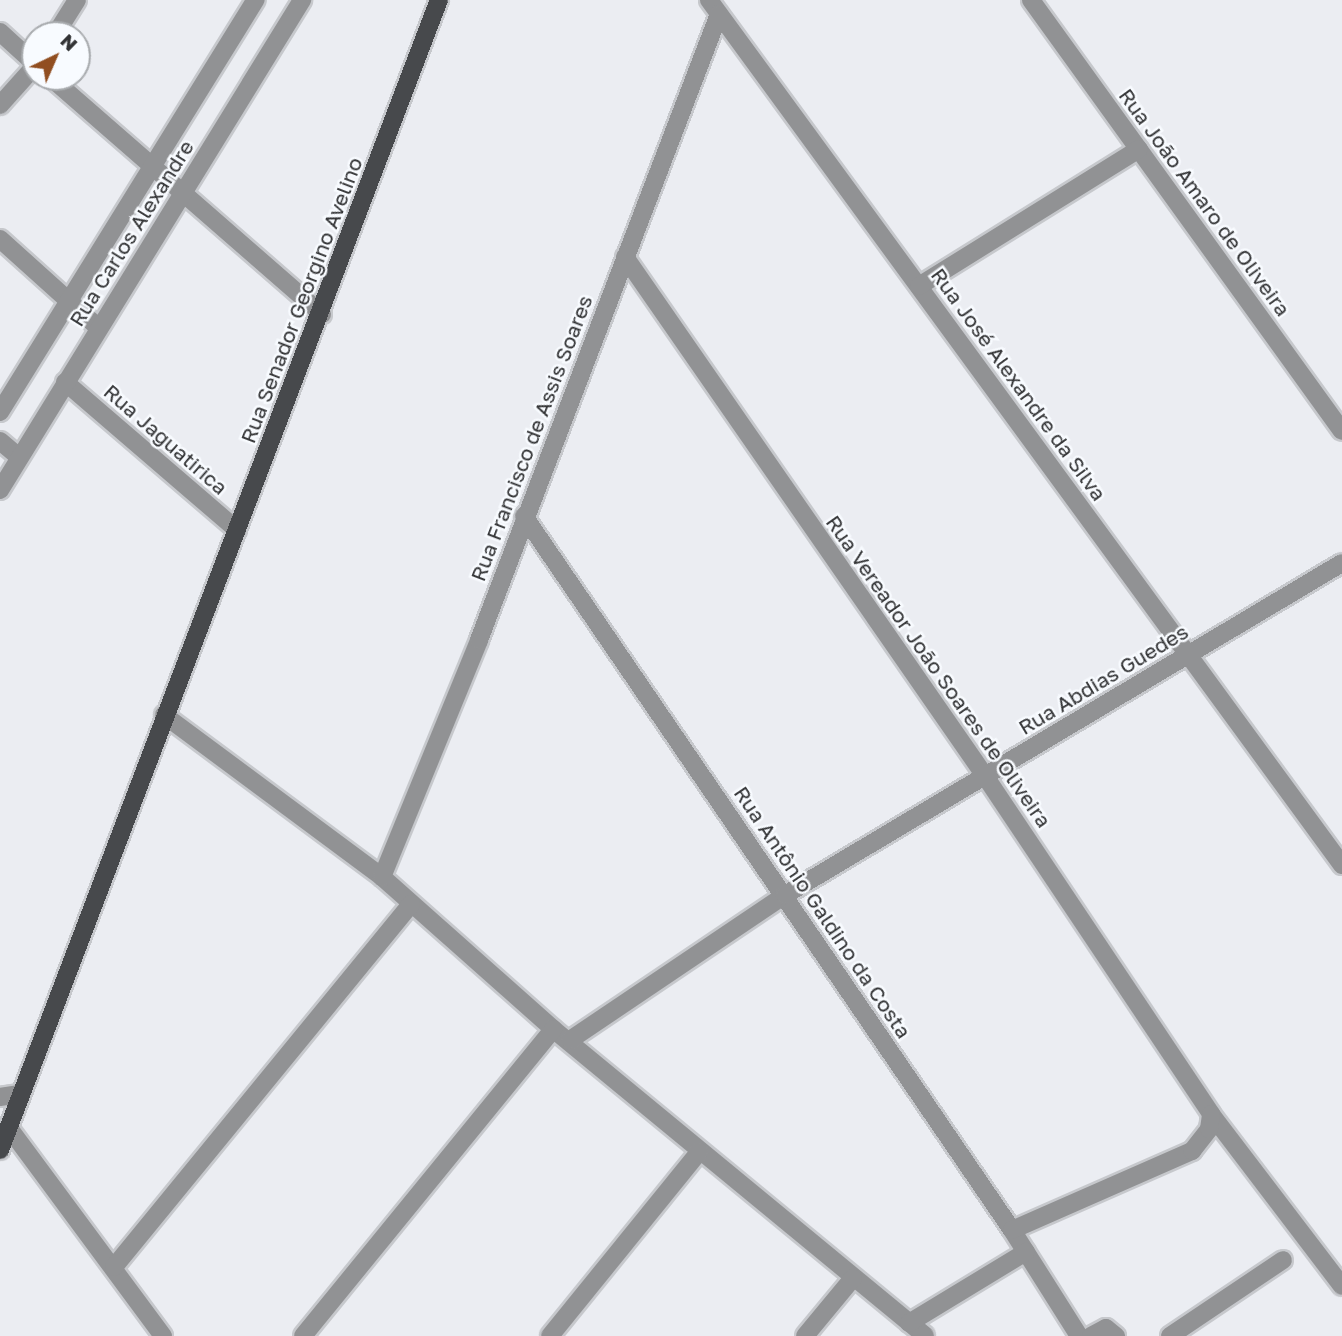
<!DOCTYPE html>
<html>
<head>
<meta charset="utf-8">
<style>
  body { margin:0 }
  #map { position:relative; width:1342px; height:1336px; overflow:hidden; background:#ebedf2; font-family:"Golos Text",sans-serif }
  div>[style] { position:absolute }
  .roads { filter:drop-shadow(2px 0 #c6c8cc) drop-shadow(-2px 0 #c6c8cc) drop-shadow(0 2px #c6c8cc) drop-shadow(0 -2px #c6c8cc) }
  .minor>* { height:18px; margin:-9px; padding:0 9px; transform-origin:9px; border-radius:9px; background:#919294 }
  .major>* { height:18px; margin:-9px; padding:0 9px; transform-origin:9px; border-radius:9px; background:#47494c }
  span { translate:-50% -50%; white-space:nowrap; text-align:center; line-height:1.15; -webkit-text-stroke:5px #f8fbff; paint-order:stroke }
  .street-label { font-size:21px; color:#313234 }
  .north { position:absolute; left:21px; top:21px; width:70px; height:70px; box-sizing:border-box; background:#f8fbff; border:2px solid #a8abae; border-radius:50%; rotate:44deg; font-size:19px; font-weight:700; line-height:28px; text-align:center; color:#313234 }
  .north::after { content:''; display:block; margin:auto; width:24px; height:32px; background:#914e20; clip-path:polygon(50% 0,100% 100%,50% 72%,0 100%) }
</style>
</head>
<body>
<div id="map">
  <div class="roads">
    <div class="minor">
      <i style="left:709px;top:0;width:1072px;rotate:53.8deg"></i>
      <i style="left:1031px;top:0;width:531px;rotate:54.19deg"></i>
      <i style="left:0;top:32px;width:47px;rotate:42.4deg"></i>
      <i style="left:55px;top:35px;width:41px;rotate:-57.8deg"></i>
      <i style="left:50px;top:77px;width:361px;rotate:41.1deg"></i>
      <i style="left:0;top:105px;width:52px;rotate:-48.1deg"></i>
      <i style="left:0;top:239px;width:133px;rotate:42deg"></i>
      <i style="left:625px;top:257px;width:632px;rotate:55.25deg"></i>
      <i style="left:985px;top:776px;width:407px;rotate:56.2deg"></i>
      <i style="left:1211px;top:1114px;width:216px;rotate:52.7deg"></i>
      <i style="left:919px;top:286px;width:259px;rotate:-31.9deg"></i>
      <i style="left:65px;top:382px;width:227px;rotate:40.7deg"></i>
      <i style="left:0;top:412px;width:485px;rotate:-58.2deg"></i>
      <i style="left:0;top:441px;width:25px;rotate:40deg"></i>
      <i style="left:0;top:490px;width:576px;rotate:-58.35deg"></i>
      <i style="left:524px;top:516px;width:865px;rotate:55.65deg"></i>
      <i style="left:1012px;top:1230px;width:125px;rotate:57.7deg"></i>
      <i style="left:164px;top:715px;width:272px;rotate:36.6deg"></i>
      <i style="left:382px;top:877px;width:229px;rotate:41.6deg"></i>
      <i style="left:553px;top:1029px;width:482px;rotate:39.5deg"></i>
      <i style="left:382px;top:877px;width:256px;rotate:-67.7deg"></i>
      <i style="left:479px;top:640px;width:670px;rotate:-69.02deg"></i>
      <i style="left:570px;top:1040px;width:259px;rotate:-34deg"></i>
      <i style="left:785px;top:895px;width:648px;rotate:-30.8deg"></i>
      <i style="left:0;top:1097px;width:20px;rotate:-9deg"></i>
      <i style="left:9px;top:1128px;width:259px;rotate:53.5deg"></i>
      <i style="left:1012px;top:1230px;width:197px;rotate:-23.7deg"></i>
      <i style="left:1192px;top:1151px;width:28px;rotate:-52deg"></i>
      <i style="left:1209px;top:1129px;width:15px;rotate:-82deg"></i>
      <i style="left:114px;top:1267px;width:469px;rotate:-50.7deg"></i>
      <i style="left:909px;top:1323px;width:137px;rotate:-31.3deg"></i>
      <i style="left:303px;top:1336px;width:396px;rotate:-50.8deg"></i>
      <i style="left:550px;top:1336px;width:237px;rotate:-51deg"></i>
      <i style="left:805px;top:1336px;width:75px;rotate:-50.4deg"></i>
      <i style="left:1091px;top:1336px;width:17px;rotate:-28deg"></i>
      <i style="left:1106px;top:1328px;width:13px;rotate:39deg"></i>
      <i style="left:1170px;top:1336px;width:136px;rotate:-33.9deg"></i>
    </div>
    <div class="major">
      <i style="left:0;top:1150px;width:1231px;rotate:-69.11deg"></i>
    </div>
  </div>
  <div class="street-label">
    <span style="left:1205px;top:202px;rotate:54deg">Rua João Amaro de Oliveira</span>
    <span style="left:131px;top:233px;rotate:-58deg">Rua Carlos Alexandre</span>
    <span style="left:301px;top:300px;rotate:-69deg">Rua Senador Georgino Avelino</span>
    <span style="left:1019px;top:384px;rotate:54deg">Rua José Alexandre da Silva</span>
    <span style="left:531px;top:438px;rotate:-69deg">Rua Francisco de Assis Soares</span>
    <span style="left:166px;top:439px;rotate:41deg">Rua Jaguatirica</span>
    <span style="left:939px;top:671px;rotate:55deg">Rua Vereador João Soares de Oliveira</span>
    <span style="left:1103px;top:679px;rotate:-31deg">Rua Abdias Guedes</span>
    <span style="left:823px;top:912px;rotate:56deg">Rua Antônio Galdino da Costa</span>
  </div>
  <div class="north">N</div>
</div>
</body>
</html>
